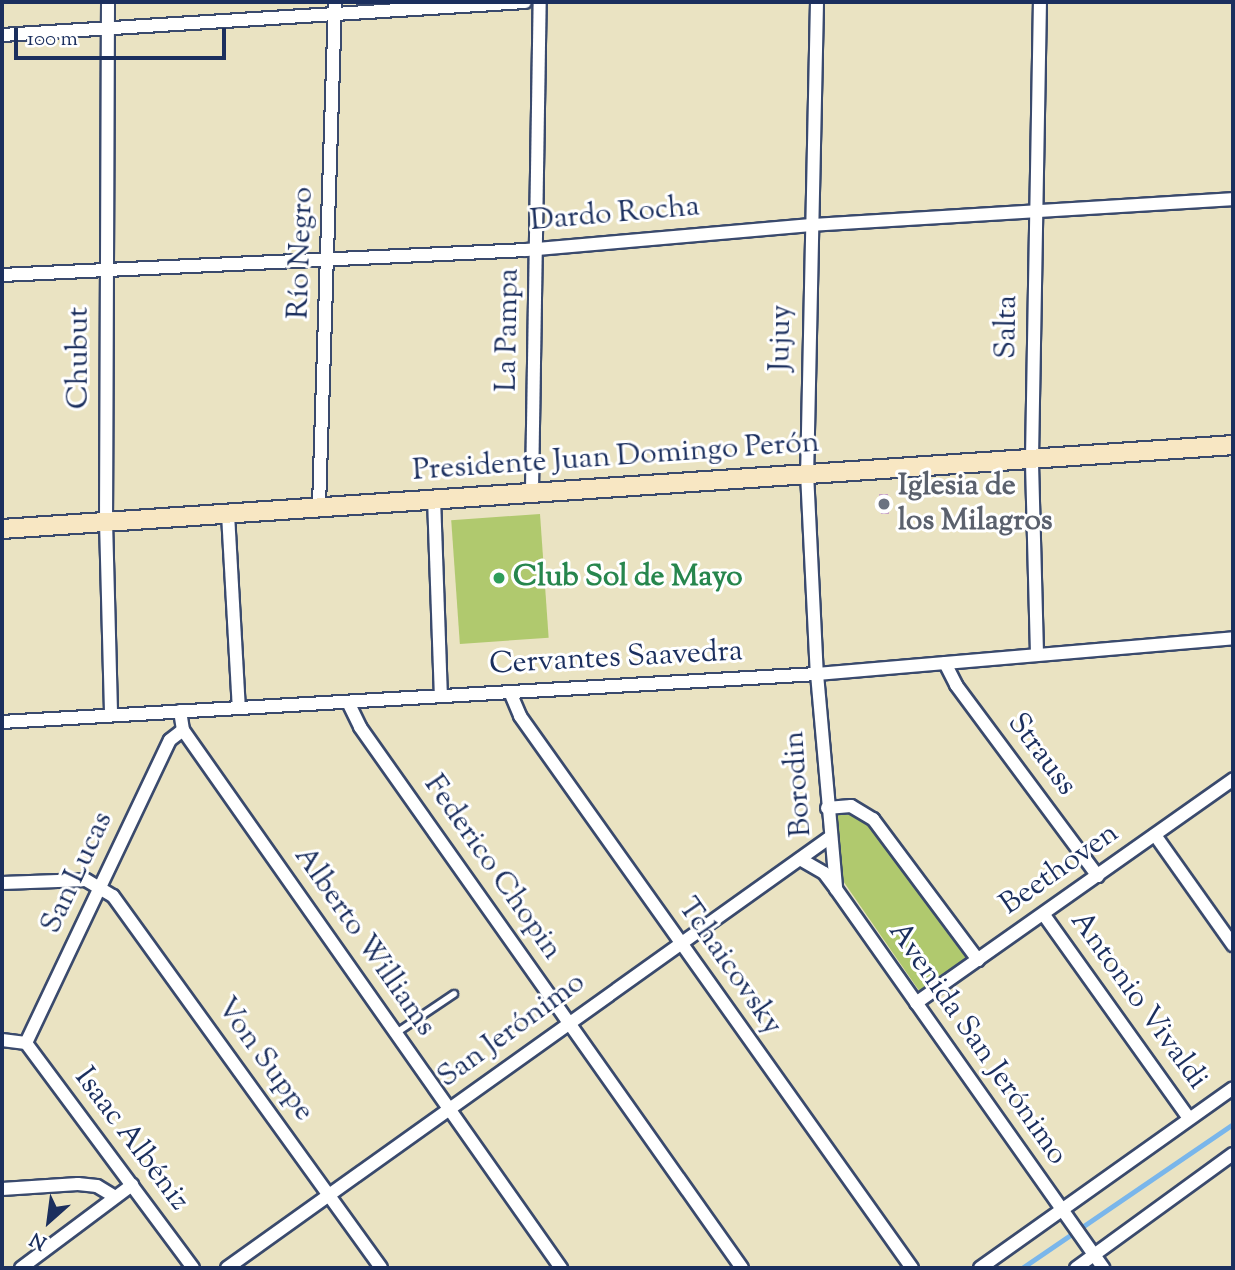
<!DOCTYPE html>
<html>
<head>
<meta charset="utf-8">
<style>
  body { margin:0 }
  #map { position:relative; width:1235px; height:1270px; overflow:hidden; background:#eae3c2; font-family:"Sorts Mill Goudy",serif }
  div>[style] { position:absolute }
  .green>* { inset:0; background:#b0c96e; transform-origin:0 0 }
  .stream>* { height:4.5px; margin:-2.25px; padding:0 2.25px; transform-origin:2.25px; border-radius:2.25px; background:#79b6eb }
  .building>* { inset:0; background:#c6a1c4 }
  .roads { filter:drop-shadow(2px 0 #3a4a6d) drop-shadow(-2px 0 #3a4a6d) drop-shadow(0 2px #3a4a6d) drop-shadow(0 -2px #3a4a6d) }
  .lane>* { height:6px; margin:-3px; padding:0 3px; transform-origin:3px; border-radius:3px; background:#fff }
  .street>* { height:12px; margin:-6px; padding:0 6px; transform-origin:6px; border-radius:6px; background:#fff }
  .secondary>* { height:18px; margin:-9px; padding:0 9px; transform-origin:9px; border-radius:9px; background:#f8e7c3 }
  .dots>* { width:19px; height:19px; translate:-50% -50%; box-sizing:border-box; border:4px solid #fff; border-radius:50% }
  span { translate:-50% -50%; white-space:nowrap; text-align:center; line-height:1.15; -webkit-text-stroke:6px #fff; paint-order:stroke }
  .street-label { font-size:30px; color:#1b2f5e }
  .worship-label { font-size:30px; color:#5b616d; font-weight:700 }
  .left { translate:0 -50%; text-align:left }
  .leisure-label { font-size:30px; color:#27864d; font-weight:700 }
  .frame { position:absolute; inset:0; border:4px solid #1b2f5e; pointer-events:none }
  .north { position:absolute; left:14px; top:1186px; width:70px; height:70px; -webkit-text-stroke:5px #fff; paint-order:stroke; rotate:208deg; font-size:19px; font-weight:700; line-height:28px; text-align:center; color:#1b2f5e }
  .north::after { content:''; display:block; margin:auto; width:24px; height:32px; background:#1b2f5e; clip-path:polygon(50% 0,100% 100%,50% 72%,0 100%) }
  .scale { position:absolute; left:14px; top:28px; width:212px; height:32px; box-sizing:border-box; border:4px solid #1b2f5e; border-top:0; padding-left:9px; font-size:21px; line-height:24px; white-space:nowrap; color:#1b2f5e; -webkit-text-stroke:5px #fff; paint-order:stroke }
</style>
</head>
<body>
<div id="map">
  <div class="green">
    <i style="left:540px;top:514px;width:124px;height:89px;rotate:86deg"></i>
    <i style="clip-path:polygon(846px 811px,867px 823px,967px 959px,920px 992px,841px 878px,833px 818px)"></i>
  </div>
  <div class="stream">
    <i style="left:1022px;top:1268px;width:255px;rotate:-34.3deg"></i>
  </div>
  <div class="building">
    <i style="clip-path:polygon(879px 494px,888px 494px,889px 514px,881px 514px)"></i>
  </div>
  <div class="roads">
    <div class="lane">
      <i style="left:396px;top:1033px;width:70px;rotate:-33.9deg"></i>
    </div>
    <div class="street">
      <i style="left:108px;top:2px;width:519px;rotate:90.22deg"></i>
      <i style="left:106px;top:521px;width:193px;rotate:88.5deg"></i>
      <i style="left:817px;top:2px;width:471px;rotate:91.2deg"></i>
      <i style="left:807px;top:473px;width:201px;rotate:87.2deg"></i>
      <i style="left:817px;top:674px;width:216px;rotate:84.9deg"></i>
      <i style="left:2px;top:35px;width:524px;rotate:-3.61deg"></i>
      <i style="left:2px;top:275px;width:525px;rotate:-2.73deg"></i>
      <i style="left:526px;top:250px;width:286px;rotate:-5deg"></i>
      <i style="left:811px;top:225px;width:423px;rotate:-3.5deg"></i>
      <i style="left:532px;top:490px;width:488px;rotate:-89.1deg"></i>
      <i style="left:434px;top:498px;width:197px;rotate:88deg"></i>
      <i style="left:319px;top:506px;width:504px;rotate:-88.18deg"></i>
      <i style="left:228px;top:514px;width:194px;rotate:86.8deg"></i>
      <i style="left:1037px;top:654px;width:196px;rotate:-91.5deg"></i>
      <i style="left:1032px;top:458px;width:456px;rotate:-89deg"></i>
      <i style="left:945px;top:663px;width:25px;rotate:63deg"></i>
      <i style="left:956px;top:685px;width:238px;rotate:53.4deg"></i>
      <i style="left:510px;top:692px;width:26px;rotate:67deg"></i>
      <i style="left:520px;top:716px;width:677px;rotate:54.62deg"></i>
      <i style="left:348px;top:702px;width:28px;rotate:64deg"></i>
      <i style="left:360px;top:727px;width:662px;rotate:54.77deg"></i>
      <i style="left:180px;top:711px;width:19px;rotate:81deg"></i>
      <i style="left:183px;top:730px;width:658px;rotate:54.91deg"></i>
      <i style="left:2px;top:722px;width:816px;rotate:-3.37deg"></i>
      <i style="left:817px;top:674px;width:418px;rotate:-4.9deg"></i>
      <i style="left:827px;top:808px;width:24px;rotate:-5deg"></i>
      <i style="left:851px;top:806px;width:26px;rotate:31deg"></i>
      <i style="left:873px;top:819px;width:176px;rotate:53.3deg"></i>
      <i style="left:1155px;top:835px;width:135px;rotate:54.7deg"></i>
      <i style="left:800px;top:859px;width:28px;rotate:30deg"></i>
      <i style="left:824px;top:873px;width:20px;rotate:53deg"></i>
      <i style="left:836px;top:889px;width:464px;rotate:54.8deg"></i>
      <i style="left:2px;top:883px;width:84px;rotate:-2deg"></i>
      <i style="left:86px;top:880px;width:31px;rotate:31deg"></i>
      <i style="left:113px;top:896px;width:458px;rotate:54.2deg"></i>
      <i style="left:1044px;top:915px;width:249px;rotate:54.5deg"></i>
      <i style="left:916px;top:1003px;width:388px;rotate:-35.2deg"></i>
      <i style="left:2px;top:1040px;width:24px;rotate:7deg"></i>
      <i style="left:26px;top:1043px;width:335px;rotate:-64.6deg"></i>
      <i style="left:170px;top:740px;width:16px;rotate:-38deg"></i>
      <i style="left:26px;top:1043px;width:280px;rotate:53.4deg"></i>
      <i style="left:2px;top:1189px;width:76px;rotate:-3.8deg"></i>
      <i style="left:78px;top:1184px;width:19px;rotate:6deg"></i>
      <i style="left:97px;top:1186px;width:21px;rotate:31deg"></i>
      <i style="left:21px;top:1268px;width:139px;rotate:-36.8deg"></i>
      <i style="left:227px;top:1268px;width:740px;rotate:-35.54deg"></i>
      <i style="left:980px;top:1268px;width:310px;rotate:-35.4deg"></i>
      <i style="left:1076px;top:1268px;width:194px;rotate:-36deg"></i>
    </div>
    <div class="secondary">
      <i style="left:2px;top:529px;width:1234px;rotate:-3.9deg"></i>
    </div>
  </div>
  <div class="dots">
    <i style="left:884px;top:504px;background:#6b7280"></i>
    <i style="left:499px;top:578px;background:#2e9e5b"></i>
  </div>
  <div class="street-label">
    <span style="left:615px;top:215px;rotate:-5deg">Dardo Rocha</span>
    <span style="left:302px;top:253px;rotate:-88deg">Río Negro</span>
    <span style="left:1008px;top:327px;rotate:-89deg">Salta</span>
    <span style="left:509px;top:330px;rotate:-89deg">La Pampa</span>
    <span style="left:782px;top:338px;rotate:-89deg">Jujuy</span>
    <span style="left:80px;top:358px;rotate:-90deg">Chubut</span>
    <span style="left:616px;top:458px;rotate:-4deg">Presidente Juan Domingo Perón</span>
    <span style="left:616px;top:659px;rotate:-3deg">Cervantes Saavedra</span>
    <span style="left:1041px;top:755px;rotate:53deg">Strauss</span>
    <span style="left:799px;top:784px;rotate:-94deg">Borodin</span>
    <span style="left:492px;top:868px;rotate:55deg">Federico Chopin</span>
    <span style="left:1060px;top:870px;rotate:-35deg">Beethoven</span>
    <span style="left:78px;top:873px;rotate:-65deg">San Lucas</span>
    <span style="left:364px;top:942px;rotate:55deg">Alberto Williams</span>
    <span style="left:729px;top:967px;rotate:55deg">Tchaicovsky</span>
    <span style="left:1138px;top:1001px;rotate:54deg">Antonio Vivaldi</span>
    <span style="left:512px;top:1031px;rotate:-36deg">San Jerónimo</span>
    <span style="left:977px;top:1044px;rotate:55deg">Avenida San Jerónimo</span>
    <span style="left:264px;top:1060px;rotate:54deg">Von Suppe</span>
    <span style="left:131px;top:1140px;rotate:53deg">Isaac Albéniz</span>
  </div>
  <div class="worship-label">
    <span class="left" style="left:898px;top:504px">Iglesia de<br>los Milagros</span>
  </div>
  <div class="leisure-label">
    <span class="left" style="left:513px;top:578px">Club Sol de Mayo</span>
  </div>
  <div class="frame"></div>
  <div class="north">N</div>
  <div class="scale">100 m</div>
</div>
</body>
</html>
